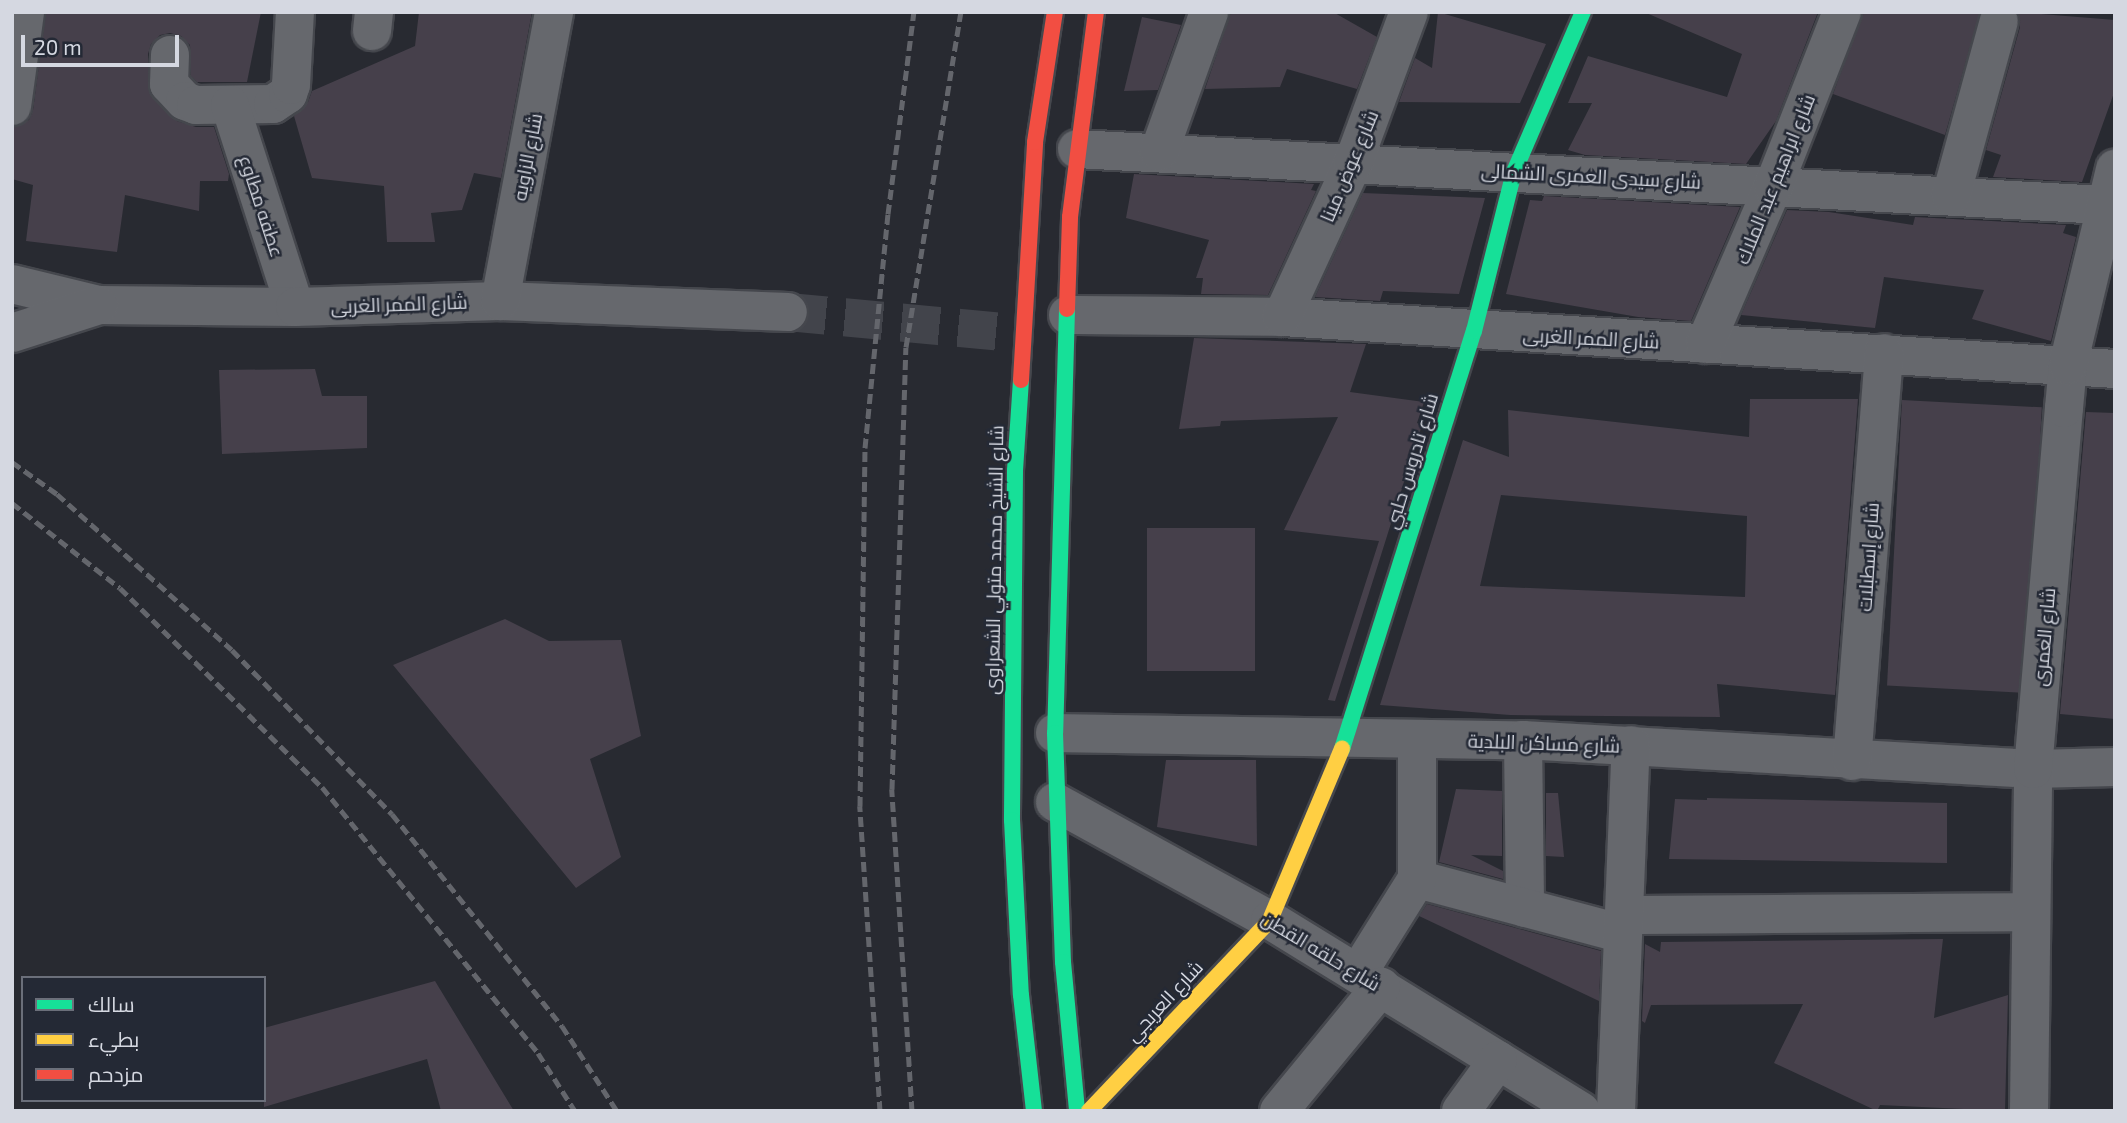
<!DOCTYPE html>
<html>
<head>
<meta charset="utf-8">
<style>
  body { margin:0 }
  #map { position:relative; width:2127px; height:1123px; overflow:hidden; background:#282a31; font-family:"Exo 2",Cairo,sans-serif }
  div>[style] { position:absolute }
  .building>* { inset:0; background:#46404b; transform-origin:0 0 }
  .street-tunnel>* { height:38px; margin-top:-19px; transform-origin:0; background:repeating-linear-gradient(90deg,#42444b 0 38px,transparent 0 57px) }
  .roads { filter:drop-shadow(2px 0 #45474d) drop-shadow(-2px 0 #45474d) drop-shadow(0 2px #45474d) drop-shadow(0 -2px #45474d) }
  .street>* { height:38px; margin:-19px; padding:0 19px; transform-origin:19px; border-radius:19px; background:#66686d }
  .fast>* { height:16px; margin:-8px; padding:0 8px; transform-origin:8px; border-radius:8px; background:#16e098 }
  .slow>* { height:16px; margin:-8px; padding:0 8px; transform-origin:8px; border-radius:8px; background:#ffcf43 }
  .jam>* { height:16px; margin:-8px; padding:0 8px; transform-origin:8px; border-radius:8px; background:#f24e42 }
  .rail>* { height:5px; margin-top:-2.5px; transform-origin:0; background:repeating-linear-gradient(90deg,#64666c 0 10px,transparent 0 15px) }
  span { translate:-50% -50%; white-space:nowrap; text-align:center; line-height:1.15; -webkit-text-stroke:5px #242935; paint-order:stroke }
  .street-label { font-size:19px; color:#d5d8e1 }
  .frame { position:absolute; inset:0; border:14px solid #d5d8e1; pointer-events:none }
  .legend { position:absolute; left:21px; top:976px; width:245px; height:126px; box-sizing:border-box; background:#242935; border:2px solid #6b6f7a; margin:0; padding:9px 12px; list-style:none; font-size:21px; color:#d5d8e1 }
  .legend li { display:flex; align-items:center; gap:14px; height:35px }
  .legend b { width:35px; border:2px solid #6b6f7a }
  .scale { position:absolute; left:21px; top:35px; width:158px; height:32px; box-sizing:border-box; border:4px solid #d5d8e1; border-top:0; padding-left:9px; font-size:21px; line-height:24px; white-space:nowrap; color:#d5d8e1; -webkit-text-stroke:5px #242935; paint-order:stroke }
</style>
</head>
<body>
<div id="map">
  <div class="building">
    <i style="clip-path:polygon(46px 12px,261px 12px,247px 82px,197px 82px,191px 76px,190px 45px,181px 36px,170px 33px,160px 35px,151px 44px,148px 54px,149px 92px,177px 121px,196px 127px,214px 127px,229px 174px,228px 181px,200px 181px,199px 211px,125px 195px,117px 252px,26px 241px,33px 185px,12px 179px,12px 127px,29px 120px,33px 110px)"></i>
    <i style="clip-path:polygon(419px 12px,532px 12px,501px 178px,474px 173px,462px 210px,431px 213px,435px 242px,387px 242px,384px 186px,312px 178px,294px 116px,308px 102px,312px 91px,415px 46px)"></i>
    <i style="clip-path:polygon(1231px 12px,1333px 12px,1377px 37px,1357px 89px,1287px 69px,1280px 87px,1205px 89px)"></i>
    <i style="clip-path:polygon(1438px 12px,1546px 44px,1520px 103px,1399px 102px,1415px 58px,1432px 68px)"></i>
    <i style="clip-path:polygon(1644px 12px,1818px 12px,1776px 121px,1746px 164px,1585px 155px,1568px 150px,1592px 103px,1568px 103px,1588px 56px,1727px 97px,1742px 54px)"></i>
    <i style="clip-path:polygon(1863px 12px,1980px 12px,1945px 135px,1833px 94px)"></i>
    <i style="clip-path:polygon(2018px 12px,2115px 20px,2115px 90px,2082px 182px,1993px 177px,2001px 155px,1986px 150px,2020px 27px)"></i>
    <i style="clip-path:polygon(1142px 17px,1181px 25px,1158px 90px,1124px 91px)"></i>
    <i style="clip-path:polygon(1134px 174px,1314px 184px,1311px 190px,1316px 191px,1268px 295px,1201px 294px,1203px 278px,1196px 278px,1209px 240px,1126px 218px)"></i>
    <i style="clip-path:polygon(1363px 193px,1485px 198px,1459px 294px,1383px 291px,1380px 301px,1315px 297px)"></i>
    <i style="clip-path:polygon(1544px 196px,1740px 207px,1691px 321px,1638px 317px,1506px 294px,1530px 200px,1542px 201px)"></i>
    <i style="clip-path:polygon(1787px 210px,1829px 212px,1913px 225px,1915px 217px,2066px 225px,2063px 233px,2076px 237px,2051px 341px,1972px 319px,1984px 290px,1884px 277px,1875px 328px,1741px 315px)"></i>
    <i style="clip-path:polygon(1194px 338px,1366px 344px,1350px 392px,1424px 402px,1417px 423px,1422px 425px,1335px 701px,1328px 700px,1379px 541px,1284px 530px,1338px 417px,1221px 421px,1220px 426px,1179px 429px)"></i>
    <i style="clip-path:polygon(315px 369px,322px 396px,367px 396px,367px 448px,222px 454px,219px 370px)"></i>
    <i style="clip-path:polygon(evenodd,1750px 399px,1858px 399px,1835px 695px,1717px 684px,1720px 717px,1510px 715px,1380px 705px,1463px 440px,1509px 457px,1508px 410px,1749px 437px,1750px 399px,1501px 495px,1747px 516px,1745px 597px,1480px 586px,1501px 495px)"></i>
    <i style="left:1902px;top:400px;width:140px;height:286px;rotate:3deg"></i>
    <i style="clip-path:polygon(2086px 412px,2115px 413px,2115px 719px,2060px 714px)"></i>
    <i style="left:1255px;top:528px;width:143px;height:108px;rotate:90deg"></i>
    <i style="clip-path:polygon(505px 619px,549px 641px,621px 640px,641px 736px,590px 759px,621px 857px,576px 888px,393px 665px)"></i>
    <i style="clip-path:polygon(1166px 760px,1256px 760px,1257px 846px,1157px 827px)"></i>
    <i style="clip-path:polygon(1456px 789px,1502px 791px,1502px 856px,1471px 855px,1503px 871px,1503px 879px,1439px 862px)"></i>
    <i style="clip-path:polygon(1546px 793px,1558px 793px,1564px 857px,1546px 856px)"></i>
    <i style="clip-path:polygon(1707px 798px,1947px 803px,1947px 863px,1669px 859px,1675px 799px,1707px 800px)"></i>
    <i style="clip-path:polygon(1427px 904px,1601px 951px,1599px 1001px,1419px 916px)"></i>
    <i style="clip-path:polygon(1943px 939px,1934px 1018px,2008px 995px,2005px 1111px,1880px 1105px,1877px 1111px,1774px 1063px,1803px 1004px,1651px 1005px,1645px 1023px,1642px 1021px,1645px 944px,1660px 952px,1661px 942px)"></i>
    <i style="clip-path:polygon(435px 981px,514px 1111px,441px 1111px,427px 1059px,264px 1107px,264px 1028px)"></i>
  </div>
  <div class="street-tunnel">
    <i style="left:788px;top:312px;width:236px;rotate:5.3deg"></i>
  </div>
  <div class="roads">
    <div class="street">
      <i style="left:372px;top:31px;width:19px;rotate:-84deg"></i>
      <i style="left:170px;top:55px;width:29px;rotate:92deg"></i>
      <i style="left:169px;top:84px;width:23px;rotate:47deg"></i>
      <i style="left:185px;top:101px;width:12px;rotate:20deg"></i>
      <i style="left:196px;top:105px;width:77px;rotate:-0.7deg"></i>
      <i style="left:273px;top:104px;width:18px;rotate:-34deg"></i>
      <i style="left:288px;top:94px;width:9px;rotate:-72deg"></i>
      <i style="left:291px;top:85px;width:73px;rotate:-86.9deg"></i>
      <i style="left:230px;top:105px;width:212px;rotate:72.2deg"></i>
      <i style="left:12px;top:106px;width:95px;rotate:-82.1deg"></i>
      <i style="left:1077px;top:149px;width:1030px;rotate:3.12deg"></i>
      <i style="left:1159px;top:152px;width:149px;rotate:-70.3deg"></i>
      <i style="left:1951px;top:196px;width:181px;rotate:-74.7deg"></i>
      <i style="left:12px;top:284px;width:89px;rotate:13.6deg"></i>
      <i style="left:99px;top:305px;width:196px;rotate:0.6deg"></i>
      <i style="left:295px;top:307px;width:205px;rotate:-1.7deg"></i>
      <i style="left:500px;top:301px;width:288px;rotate:2.2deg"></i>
      <i style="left:500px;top:301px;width:294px;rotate:-79.4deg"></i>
      <i style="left:1068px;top:315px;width:214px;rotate:0.5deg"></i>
      <i style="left:1282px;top:317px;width:835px;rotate:3.57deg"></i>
      <i style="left:1282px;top:317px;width:170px;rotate:-65.2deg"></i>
      <i style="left:1353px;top:163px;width:161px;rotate:-69.7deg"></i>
      <i style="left:12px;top:333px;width:91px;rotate:-17.8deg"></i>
      <i style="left:1705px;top:344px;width:171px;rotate:-66.6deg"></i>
      <i style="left:1773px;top:187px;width:188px;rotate:-68.5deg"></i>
      <i style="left:1055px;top:733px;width:468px;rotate:0.9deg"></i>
      <i style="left:1523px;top:740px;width:511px;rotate:3.25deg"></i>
      <i style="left:2033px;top:769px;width:82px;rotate:-1.4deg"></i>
      <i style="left:1523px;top:740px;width:168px;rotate:89.3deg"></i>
      <i style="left:1852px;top:761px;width:409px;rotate:-85.5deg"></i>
      <i style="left:1055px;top:802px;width:245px;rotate:28.8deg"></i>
      <i style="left:1270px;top:920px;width:365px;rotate:31.6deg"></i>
      <i style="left:1417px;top:879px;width:213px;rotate:14.9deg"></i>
      <i style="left:1624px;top:915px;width:406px;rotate:-0.4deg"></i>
      <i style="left:1358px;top:973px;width:111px;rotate:-57.9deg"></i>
      <i style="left:1417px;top:879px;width:139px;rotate:-90deg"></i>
      <i style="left:1279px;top:1111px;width:161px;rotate:-50.6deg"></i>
      <i style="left:1461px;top:1111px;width:63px;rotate:-54deg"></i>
      <i style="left:1616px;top:1111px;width:366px;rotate:-87.7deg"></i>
      <i style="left:2029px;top:1111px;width:342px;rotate:-89.3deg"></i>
      <i style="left:2033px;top:769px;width:362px;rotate:-85.1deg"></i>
      <i style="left:2064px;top:408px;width:43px;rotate:-84.7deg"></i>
      <i style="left:2068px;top:365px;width:202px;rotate:-76.5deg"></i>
    </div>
    <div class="fast">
      <i style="left:1067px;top:309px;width:424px;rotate:91.6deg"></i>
      <i style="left:1055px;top:733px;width:229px;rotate:88deg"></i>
      <i style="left:1063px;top:962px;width:150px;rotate:84.6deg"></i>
      <i style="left:1021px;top:380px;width:91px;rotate:93.8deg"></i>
      <i style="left:1015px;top:471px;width:349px;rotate:90.5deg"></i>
      <i style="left:1012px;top:820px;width:175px;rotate:87.1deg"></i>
      <i style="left:1021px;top:995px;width:117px;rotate:83.6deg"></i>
      <i style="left:1342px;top:749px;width:438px;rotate:-72.5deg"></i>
      <i style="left:1474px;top:331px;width:164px;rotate:-75.9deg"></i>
      <i style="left:1514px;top:172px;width:174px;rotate:-66.7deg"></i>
    </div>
    <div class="slow">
      <i style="left:1089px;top:1111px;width:263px;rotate:-46.5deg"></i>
      <i style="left:1270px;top:920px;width:186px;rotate:-67.2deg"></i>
    </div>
    <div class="jam">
      <i style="left:1067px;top:309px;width:92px;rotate:-88.1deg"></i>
      <i style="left:1070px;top:217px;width:207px;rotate:-82.8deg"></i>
      <i style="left:1021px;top:380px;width:238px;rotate:-86.6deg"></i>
      <i style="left:1035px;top:142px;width:132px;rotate:-81.3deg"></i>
    </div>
  </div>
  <div class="rail">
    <i style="left:12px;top:462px;width:55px;rotate:35.4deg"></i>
    <i style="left:57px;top:494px;width:234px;rotate:41.7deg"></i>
    <i style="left:232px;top:650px;width:229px;rotate:45.7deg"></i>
    <i style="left:392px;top:814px;width:272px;rotate:51.3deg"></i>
    <i style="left:562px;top:1026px;width:101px;rotate:57.1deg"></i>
    <i style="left:12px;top:503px;width:137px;rotate:38.2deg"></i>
    <i style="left:120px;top:588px;width:284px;rotate:44.6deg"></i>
    <i style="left:322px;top:787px;width:343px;rotate:50.9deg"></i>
    <i style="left:538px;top:1053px;width:69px;rotate:57.5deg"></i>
    <i style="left:880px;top:1111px;width:306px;rotate:-93.8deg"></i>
    <i style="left:860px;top:806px;width:358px;rotate:-89.2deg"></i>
    <i style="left:865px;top:448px;width:235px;rotate:-84.4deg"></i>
    <i style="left:888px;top:214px;width:204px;rotate:-82.7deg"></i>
    <i style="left:912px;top:1111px;width:323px;rotate:-93.6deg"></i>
    <i style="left:892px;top:789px;width:442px;rotate:-88.2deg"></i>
    <i style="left:906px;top:347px;width:339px;rotate:-80.7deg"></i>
  </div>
  <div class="street-label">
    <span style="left:527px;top:157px;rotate:-79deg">شارع الزاويه</span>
    <span style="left:1349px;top:166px;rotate:-67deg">شارع عوض مينا</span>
    <span style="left:1591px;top:176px;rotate:3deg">شارع سيدى العمرى الشمالى</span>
    <span style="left:1775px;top:179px;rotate:-68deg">شارع ابراهيم عبد الملاك</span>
    <span style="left:262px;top:206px;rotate:72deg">عطفه مطاوع</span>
    <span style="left:399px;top:304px;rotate:-2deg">شارع الممر الغربى</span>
    <span style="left:1591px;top:338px;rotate:3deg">شارع الممر الغربى</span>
    <span style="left:1411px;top:461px;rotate:-73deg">شارع تادروس حلبي</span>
    <span style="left:1868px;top:557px;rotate:-86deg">شارع إسطبلات</span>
    <span style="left:994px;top:560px;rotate:-89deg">شارع الشيخ محمد متولي الشعراوى</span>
    <span style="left:2044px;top:637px;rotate:-85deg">شارع العمرى</span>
    <span style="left:1544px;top:743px;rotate:2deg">شارع مساكن البلدية</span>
    <span style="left:1321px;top:951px;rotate:31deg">شارع حلقه القطن</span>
    <span style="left:1164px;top:1001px;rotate:-47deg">شارع العربجي</span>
  </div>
  <div class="frame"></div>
  <ul class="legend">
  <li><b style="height:9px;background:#16e098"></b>سالك</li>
  <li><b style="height:9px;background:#ffcf43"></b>بطيء</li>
  <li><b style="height:9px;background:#f24e42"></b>مزدحم</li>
  </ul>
  <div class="scale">20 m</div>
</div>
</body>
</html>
